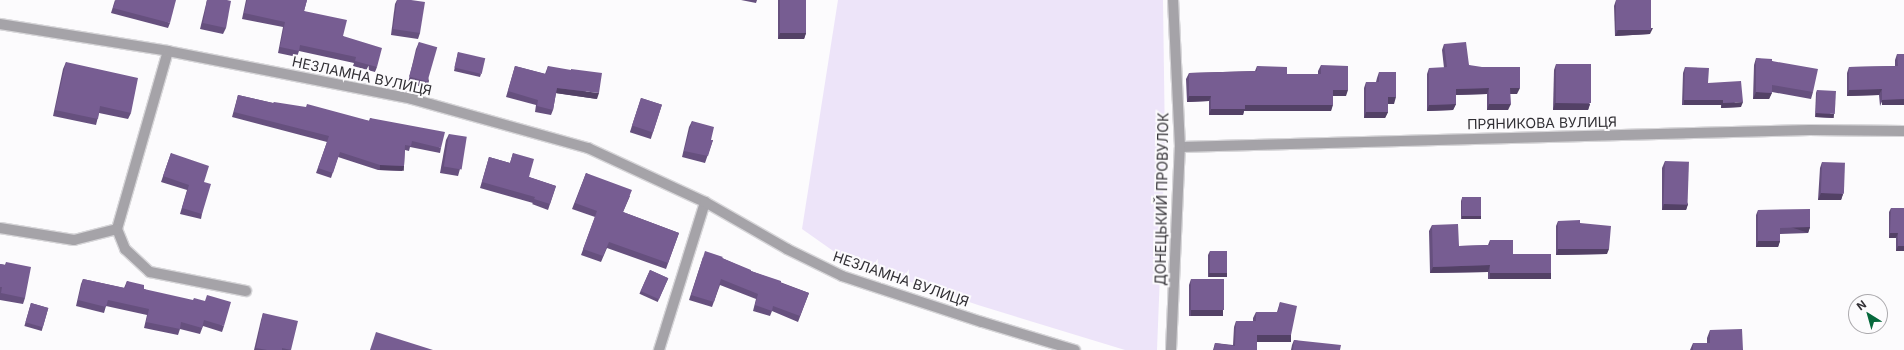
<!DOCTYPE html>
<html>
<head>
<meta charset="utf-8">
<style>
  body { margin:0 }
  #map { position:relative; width:1904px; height:350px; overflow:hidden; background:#fcfbfd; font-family:Inter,sans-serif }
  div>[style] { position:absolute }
  .green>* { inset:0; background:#ede4f9 }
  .roads { filter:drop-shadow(1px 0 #d7d6d9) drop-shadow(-1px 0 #d7d6d9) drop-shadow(0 1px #d7d6d9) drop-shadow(0 -1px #d7d6d9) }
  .service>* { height:10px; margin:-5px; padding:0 5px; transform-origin:5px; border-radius:5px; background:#a5a3a8 }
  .minor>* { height:10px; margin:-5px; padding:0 5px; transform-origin:5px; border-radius:5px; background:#a5a3a8 }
  .tertiary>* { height:10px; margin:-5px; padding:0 5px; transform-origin:5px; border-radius:5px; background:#a5a3a8 }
  .wall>* { inset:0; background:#66507e; transform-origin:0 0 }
  .shaded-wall>* { inset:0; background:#534166; transform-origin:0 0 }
  .building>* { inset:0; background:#775d92; transform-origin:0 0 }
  span { translate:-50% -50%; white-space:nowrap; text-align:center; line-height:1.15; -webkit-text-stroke:4px #fcfbfd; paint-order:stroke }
  .street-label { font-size:14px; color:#312f34 }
  .north { position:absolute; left:1848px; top:294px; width:40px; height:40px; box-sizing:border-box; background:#fcfbfd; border:1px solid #aba9ad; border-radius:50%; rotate:323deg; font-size:11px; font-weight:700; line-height:16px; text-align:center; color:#312f34 }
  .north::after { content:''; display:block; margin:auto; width:14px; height:18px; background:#06683c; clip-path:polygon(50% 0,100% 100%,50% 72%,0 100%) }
</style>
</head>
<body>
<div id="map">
  <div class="green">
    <i style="clip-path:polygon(838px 0,1163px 0,1165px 147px,1157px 350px,1125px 350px,978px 305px,846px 260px,802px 229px)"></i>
  </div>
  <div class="roads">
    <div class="service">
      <i style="left:168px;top:51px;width:185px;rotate:106deg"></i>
      <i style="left:117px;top:229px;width:22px;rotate:68deg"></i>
      <i style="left:125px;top:249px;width:34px;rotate:43deg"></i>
      <i style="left:150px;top:272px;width:98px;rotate:11.2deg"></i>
      <i style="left:0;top:228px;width:75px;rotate:9.2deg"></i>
      <i style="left:74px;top:240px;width:44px;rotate:-14.3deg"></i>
      <i style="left:659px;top:350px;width:155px;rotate:-72.7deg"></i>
    </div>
    <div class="minor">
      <i style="left:1180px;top:147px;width:630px;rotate:-1.55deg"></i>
      <i style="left:1810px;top:130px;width:94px;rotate:0.6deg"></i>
      <i style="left:1171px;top:350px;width:203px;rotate:-87.5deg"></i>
      <i style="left:1180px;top:147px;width:147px;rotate:-92.7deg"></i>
    </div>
    <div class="tertiary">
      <i style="left:0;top:24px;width:170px;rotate:9.1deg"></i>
      <i style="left:168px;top:51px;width:249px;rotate:11.1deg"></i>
      <i style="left:412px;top:99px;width:183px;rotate:15.6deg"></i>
      <i style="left:588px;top:148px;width:129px;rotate:24.8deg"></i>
      <i style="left:705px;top:202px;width:95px;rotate:29.8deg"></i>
      <i style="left:787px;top:249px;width:61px;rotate:26.1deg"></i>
      <i style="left:842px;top:276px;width:147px;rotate:18.2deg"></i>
      <i style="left:982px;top:322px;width:97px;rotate:16.8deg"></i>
    </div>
  </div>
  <div class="wall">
    <i style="clip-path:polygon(115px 0,170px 23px,168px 28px,111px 13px)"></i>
    <i style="clip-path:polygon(207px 0,227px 0,226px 28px,223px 34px,200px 29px)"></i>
    <i style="clip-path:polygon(246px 0,307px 0,304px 11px,343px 36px,377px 67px,375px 72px,353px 66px,354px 63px,299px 51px,297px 57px,278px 53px,283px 27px,242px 19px)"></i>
    <i style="clip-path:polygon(397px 0,411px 0,420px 33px,418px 39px,391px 35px,395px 4px)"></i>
    <i style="clip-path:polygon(741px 0,757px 0,756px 3px)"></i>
    <i style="clip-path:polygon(778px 0,806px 0,806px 33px,804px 39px,778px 39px)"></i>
    <i style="clip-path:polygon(1616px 0,1650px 34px,1615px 36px,1614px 6px)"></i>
    <i style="clip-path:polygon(419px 42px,429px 81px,427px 88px,408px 83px,416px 49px)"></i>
    <i style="clip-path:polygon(1444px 44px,1469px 65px,1517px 94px,1510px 94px,1508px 110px,1487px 110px,1487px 94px,1456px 95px,1456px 104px,1453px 110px,1427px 111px,1427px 74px,1429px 68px,1444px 68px,1442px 50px)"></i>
    <i style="clip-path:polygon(458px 52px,481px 74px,480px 77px,454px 71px)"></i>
    <i style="clip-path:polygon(1897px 54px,1904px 54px,1880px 106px,1879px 95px,1847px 96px,1847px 73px,1849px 67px,1895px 66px,1895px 60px)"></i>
    <i style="clip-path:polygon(1756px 58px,1772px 61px,1813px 92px,1811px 99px,1772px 92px,1769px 99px,1753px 99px,1754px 65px)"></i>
    <i style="clip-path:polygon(66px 62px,131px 113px,128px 119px,99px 113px,96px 125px,53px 116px,63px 69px)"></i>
    <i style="clip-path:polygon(1556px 64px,1590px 104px,1588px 110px,1553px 110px,1554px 70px)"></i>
    <i style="clip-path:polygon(1321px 65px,1346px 96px,1333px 96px,1331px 111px,1244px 111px,1243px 115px,1209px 115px,1209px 101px,1187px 102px,1186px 79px,1189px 73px,1255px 71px,1257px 66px,1287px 74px,1318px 74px,1318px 71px)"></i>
    <i style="clip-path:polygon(515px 66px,545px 74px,548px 66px,597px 99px,556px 93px,553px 110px,551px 115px,535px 112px,536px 105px,506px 97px)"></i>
    <i style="clip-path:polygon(1685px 67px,1708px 83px,1741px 107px,1721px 108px,1721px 105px,1682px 105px,1683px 73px)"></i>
    <i style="clip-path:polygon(1379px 72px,1394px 104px,1388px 104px,1388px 112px,1385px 118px,1364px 118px,1364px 88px,1366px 82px,1376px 82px,1377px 78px)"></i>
    <i style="clip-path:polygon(1817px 90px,1833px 118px,1815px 117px,1816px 93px)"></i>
    <i style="clip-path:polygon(238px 95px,273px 103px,369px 121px,370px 118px,441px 148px,440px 153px,410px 147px,409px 151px,405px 150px,404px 166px,402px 171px,378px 170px,338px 157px,331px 178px,316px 173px,327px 142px,232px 117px)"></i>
    <i style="left:641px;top:98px;width:22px;height:36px;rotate:18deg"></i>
    <i style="clip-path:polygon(692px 121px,711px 140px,713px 140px,705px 163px,682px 157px,689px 127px)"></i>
    <i style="clip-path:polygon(449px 134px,460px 169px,458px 176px,440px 173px,446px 140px)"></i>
    <i style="clip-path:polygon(171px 153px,204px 182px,202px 214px,201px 219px,180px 214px,187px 190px,161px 182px)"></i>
    <i style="clip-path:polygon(513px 153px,529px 177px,556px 186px,548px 210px,532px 204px,533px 203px,480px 188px,489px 157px,510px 163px)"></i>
    <i style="clip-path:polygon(1665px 161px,1688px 204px,1686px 210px,1662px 210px,1662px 168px)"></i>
    <i style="clip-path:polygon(1822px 162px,1843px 194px,1841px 200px,1818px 200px,1820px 168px)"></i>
    <i style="clip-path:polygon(586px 173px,630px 196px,623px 212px,679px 233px,666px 269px,607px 248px,601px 262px,581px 255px,595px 217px,572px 209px)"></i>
    <i style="clip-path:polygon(1462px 198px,1480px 219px,1461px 219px,1461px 201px)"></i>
    <i style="clip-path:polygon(1891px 208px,1904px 251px,1896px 251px,1896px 238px,1889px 238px,1889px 212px)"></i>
    <i style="clip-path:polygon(1758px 210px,1810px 227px,1808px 233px,1780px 234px,1780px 241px,1778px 247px,1756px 247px,1756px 215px)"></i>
    <i style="clip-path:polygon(1558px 221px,1580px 223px,1607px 254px,1556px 255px,1556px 226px)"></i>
    <i style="clip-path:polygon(1432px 225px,1459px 246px,1488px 245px,1490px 240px,1513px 254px,1551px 273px,1549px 279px,1488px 279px,1488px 272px,1430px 273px,1429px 231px)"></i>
    <i style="clip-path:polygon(1210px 251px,1227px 273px,1226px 277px,1208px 277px,1208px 255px)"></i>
    <i style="clip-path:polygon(703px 257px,722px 258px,751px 271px,809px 293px,798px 322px,772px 311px,770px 316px,753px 311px,756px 299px,720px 285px,712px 307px,689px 300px)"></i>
    <i style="clip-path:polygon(6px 262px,25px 298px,23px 304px,0 300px,0 264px,5px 265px)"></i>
    <i style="left:650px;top:270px;width:20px;height:26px;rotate:24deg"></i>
    <i style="clip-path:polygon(83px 279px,124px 288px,127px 281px,224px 326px,222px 332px,203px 326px,200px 334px,180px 329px,178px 335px,144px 328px,147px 315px,106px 306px,104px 313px,76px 306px,81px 284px)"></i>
    <i style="clip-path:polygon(1191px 279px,1221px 316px,1189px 316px,1189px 285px)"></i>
    <i style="clip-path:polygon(1280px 302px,1291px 335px,1288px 342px,1257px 342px,1257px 350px,1213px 350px,1215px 343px,1233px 345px,1234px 327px,1236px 321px,1253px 321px,1253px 318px,1256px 312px,1277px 312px)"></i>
    <i style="left:31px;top:303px;width:18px;height:24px;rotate:16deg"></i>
    <i style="clip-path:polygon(263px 313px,291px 350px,254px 350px,261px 320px)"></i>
    <i style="clip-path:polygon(1710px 330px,1743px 350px,1690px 350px,1693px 343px,1707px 343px,1707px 338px)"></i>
    <i style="clip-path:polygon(1294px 340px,1340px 350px,1291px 350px,1292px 345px)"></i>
  </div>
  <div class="shaded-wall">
    <i style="clip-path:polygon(1653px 28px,1650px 34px,1615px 36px,1618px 30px)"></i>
    <i style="clip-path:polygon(780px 33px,806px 33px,804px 39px,778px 39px)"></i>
    <i style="clip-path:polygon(557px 88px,599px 93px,597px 99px,555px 93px)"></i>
    <i style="clip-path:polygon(1489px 88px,1487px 94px,1453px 95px,1456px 89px)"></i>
    <i style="clip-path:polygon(1510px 88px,1520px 88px,1517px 94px,1508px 94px)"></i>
    <i style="clip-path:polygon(1882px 89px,1879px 95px,1847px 96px,1849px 90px)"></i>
    <i style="clip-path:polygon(1333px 90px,1348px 90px,1346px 96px,1331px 96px)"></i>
    <i style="clip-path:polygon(1756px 92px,1772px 93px,1769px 99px,1753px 99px)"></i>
    <i style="clip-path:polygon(1189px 96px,1211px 96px,1209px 101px,1187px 102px)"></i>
    <i style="clip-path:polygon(1388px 97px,1396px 97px,1394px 104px,1385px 104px)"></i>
    <i style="left:1904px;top:99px;width:6px;height:22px;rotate:90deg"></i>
    <i style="left:1684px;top:100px;width:39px;height:5px"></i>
    <i style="clip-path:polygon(1743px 102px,1741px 107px,1721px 108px,1723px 103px)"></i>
    <i style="clip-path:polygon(1555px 103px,1590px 104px,1588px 110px,1553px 110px)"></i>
    <i style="clip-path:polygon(1456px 104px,1453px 110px,1427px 111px,1429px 105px)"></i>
    <i style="clip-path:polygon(1489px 104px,1511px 104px,1508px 110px,1487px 110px)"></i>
    <i style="clip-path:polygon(1245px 105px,1333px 105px,1331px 111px,1244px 111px,1243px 115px,1209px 115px,1211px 109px)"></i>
    <i style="clip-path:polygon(1366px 112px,1388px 112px,1385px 118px,1364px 118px)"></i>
    <i style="left:1816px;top:113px;width:18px;height:4px;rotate:3deg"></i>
    <i style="left:380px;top:165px;width:24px;height:5px;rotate:2deg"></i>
    <i style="clip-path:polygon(1821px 193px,1843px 194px,1841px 200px,1818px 200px)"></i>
    <i style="clip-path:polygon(1664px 204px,1688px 204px,1686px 210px,1662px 210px)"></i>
    <i style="left:1462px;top:216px;width:19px;height:3px"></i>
    <i style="left:1810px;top:227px;width:6px;height:30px;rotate:108deg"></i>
    <i style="clip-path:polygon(1890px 233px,1898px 233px,1896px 238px,1889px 238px)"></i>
    <i style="clip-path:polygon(1758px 241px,1780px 241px,1778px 247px,1756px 247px)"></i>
    <i style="clip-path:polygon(1898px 246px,1904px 246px,1904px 251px,1896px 251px)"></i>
    <i style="clip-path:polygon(1558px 249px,1609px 249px,1607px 254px,1556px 255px)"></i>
    <i style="clip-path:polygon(1490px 265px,1488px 272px,1430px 273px,1433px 267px)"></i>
    <i style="left:1209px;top:273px;width:18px;height:4px"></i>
    <i style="left:1490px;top:273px;width:61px;height:6px"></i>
    <i style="left:1191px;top:310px;width:32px;height:6px"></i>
    <i style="left:1257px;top:335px;width:34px;height:7px"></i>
  </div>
  <div class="building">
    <i style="clip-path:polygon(116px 0,176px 0,170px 23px,113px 8px)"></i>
    <i style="clip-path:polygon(207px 0,227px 0,231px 1px,226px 28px,203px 23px)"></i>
    <i style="clip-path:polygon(247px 0,307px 0,304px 11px,347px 20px,343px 36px,382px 48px,377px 67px,355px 61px,356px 57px,300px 45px,299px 51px,280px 47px,285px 22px,244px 13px)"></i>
    <i style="clip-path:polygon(397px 0,411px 0,425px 2px,420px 33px,393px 29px)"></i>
    <i style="left:780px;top:0;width:26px;height:33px"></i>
    <i style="left:1616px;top:0;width:35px;height:30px"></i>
    <i style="left:419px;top:42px;width:19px;height:36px;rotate:16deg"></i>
    <i style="clip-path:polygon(1466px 42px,1469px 65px,1482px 67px,1520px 67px,1520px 88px,1510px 88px,1511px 104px,1489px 104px,1489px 88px,1456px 89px,1456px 104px,1429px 105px,1429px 68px,1447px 67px,1444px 44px)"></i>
    <i style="left:458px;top:52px;width:28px;height:16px;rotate:13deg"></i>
    <i style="clip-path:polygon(1897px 54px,1904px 54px,1904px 99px,1882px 100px,1882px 89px,1849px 90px,1849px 67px,1898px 66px)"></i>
    <i style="clip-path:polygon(1756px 58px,1772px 59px,1772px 61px,1818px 69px,1813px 92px,1772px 85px,1772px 93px,1756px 92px)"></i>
    <i style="clip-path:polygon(66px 62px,138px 78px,131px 113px,100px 106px,98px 119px,55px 110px)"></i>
    <i style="left:1556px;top:64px;width:35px;height:39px"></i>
    <i style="clip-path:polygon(1321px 65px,1348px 66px,1348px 90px,1333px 90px,1333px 105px,1245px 105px,1245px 109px,1211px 109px,1211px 96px,1189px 96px,1189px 73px,1257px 71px,1257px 66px,1287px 67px,1287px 74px,1321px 74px)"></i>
    <i style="clip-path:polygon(515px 66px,546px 74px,548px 66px,571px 70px,571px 69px,602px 73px,599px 93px,557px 88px,553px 110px,537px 106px,538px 100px,508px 91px)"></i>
    <i style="clip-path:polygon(1685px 67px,1709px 68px,1708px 83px,1741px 81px,1743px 102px,1723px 103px,1723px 100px,1684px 100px)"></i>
    <i style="clip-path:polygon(1379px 72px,1396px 72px,1396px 97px,1388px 97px,1388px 112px,1366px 112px,1366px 82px,1379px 82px)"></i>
    <i style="left:1817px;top:90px;width:19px;height:23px;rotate:3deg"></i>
    <i style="clip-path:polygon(238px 95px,273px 103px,274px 102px,306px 107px,307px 104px,370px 121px,370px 118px,445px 132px,441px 148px,412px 141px,411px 146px,405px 145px,404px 166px,380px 165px,340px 152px,333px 173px,318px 168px,329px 136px,234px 112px)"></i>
    <i style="left:641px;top:98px;width:22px;height:29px;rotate:18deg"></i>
    <i style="clip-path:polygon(692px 121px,714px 127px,711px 140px,713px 140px,708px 156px,684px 151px)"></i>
    <i style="left:449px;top:134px;width:18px;height:33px;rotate:9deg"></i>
    <i style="clip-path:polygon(171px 153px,209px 166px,204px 182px,211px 184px,202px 214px,182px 208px,189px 185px,163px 176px)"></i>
    <i style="clip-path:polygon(513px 153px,534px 159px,529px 177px,556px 186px,550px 204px,534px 199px,535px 197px,482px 182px,489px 157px,510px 163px)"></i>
    <i style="left:1665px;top:161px;width:24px;height:43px;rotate:2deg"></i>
    <i style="left:1822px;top:162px;width:23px;height:31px;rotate:2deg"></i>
    <i style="clip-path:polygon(586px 173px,632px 190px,623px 212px,679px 233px,668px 263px,609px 242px,603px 256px,583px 249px,597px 211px,575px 203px)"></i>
    <i style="left:1481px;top:197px;width:19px;height:19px;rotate:90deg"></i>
    <i style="clip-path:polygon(1891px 208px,1904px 208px,1904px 246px,1898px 246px,1898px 233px,1890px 233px)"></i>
    <i style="clip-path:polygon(1810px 209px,1810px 227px,1780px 228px,1780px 241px,1758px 241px,1758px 210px)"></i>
    <i style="clip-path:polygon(1580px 220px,1580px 223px,1611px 226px,1609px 249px,1558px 249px,1558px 221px)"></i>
    <i style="clip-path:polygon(1458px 224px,1459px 246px,1490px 245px,1490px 240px,1513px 240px,1513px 254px,1551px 254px,1551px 273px,1490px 273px,1490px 265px,1433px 267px,1432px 225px)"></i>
    <i style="clip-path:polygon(705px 251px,723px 257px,722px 258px,751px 270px,751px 271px,781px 281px,781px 283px,809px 293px,800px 316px,773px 306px,772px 311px,755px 305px,758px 294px,721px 279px,714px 302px,691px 295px)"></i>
    <i style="left:1210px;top:251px;width:17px;height:22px"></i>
    <i style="clip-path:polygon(6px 262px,31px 267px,25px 298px,1px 293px,2px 287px,0 287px,0 264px,6px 265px)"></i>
    <i style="left:650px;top:270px;width:20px;height:23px;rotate:24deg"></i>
    <i style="clip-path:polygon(83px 279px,125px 288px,127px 281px,144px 285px,144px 289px,193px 300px,194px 298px,205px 301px,207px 295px,231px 302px,224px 326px,204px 320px,202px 328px,181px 322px,180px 329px,146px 322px,149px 309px,108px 300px,106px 307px,78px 300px)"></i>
    <i style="left:1191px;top:279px;width:33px;height:31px"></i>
    <i style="clip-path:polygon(1280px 302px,1297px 306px,1291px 335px,1257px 335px,1257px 350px,1214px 350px,1215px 343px,1235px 346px,1236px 321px,1256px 321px,1256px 312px,1278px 312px)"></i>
    <i style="left:31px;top:303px;width:18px;height:20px;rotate:16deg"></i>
    <i style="clip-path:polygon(263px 313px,298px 321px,291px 350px,282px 348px,282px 350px,267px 350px,256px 348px)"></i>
    <i style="clip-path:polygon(1742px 329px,1743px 350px,1693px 350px,1693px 343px,1710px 343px,1710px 330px)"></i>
    <i style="clip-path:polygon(376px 332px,433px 350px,370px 350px)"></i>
    <i style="clip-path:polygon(1294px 340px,1341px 345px,1340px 350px,1293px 350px)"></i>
  </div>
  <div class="street-label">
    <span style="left:362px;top:76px;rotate:12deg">НЕЗЛАМНА ВУЛИЦЯ</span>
    <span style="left:1542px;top:123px;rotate:-1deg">ПРЯНИКОВА ВУЛИЦЯ</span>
    <span style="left:1162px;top:199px;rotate:-89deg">ДОНЕЦЬКИЙ ПРОВУЛОК</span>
    <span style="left:901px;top:279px;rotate:19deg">НЕЗЛАМНА ВУЛИЦЯ</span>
  </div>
  <div class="north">N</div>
</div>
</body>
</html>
